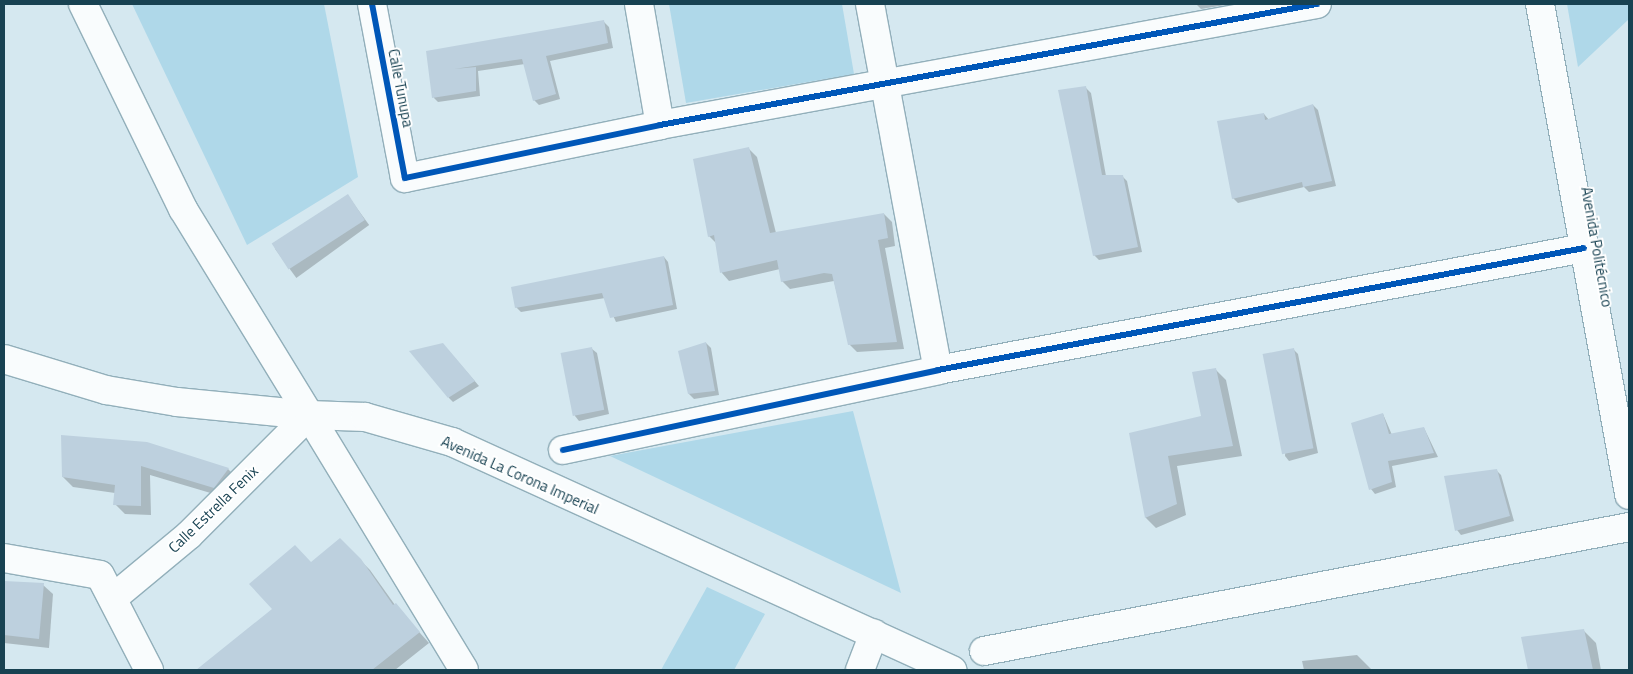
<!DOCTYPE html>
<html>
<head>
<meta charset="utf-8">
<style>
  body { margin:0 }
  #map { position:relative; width:1633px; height:674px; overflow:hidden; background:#d5e8f0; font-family:"Titillium Web",sans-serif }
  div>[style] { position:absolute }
  .green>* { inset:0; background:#afd8e9 }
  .shadow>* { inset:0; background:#0003; transform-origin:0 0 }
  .building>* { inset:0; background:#bdd0de; transform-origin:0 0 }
  .roads { filter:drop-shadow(1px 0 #92afba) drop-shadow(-1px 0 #92afba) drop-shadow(0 1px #92afba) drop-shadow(0 -1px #92afba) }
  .minor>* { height:28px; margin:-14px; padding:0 14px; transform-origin:14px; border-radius:14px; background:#f9fcfd }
  .tertiary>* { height:28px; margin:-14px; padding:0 14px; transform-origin:14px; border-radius:14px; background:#f9fcfd }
  .cycleway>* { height:6px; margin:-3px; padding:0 3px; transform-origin:3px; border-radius:3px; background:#0057b8 }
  span { translate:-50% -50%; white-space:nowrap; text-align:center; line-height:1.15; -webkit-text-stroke:4px #fff; paint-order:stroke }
  .street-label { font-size:15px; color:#184252 }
  .frame { position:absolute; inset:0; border:5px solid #184252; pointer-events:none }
</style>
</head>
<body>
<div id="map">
  <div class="green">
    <i style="clip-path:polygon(132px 4px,324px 4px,358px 177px,247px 245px)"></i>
    <i style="clip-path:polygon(669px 4px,842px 4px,854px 74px,686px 103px)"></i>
    <i style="clip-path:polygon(1567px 4px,1629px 4px,1629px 19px,1578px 67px)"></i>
    <i style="clip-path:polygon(853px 411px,901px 593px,610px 456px)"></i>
    <i style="clip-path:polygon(707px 587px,765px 614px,734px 670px,661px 670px)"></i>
  </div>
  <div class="shadow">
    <i style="clip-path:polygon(1196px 4px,1231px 4px,1201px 9px)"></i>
    <i style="clip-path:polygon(604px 22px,609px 27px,613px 48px,550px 61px,560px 99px,539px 105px,534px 100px,525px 64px,478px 71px,480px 96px,438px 102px,434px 98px,427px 52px)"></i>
    <i style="clip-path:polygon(1086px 88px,1091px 93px,1106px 176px,1122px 176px,1127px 181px,1142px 252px,1099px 260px,1094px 255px)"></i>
    <i style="clip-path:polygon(1313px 105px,1318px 110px,1336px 186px,1309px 192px,1304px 187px,1238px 203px,1233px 198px,1264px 114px,1269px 120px)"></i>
    <i style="clip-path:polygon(749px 149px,757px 157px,776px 233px,884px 214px,892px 222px,895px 246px,885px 248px,904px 349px,857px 352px,849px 344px,834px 281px,790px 289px,782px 281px,780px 269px,729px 281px,722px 273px,717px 244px,709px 236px)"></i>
    <i style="left:348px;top:196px;width:36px;height:90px;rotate:54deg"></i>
    <i style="clip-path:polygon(664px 257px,668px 262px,677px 309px,616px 322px,605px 298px,521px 312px,516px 307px)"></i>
    <i style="clip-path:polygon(706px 343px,711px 348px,719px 395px,694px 399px,689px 394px)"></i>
    <i style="clip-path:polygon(592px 349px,597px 353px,609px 414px,579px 421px,575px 416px,563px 355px)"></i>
    <i style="clip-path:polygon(1293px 349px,1298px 354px,1318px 453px,1289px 461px,1285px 456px)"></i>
    <i style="clip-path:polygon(448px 350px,479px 386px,453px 402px,449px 398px)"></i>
    <i style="clip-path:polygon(1216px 370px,1226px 380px,1242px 456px,1177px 466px,1186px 515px,1156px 528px,1146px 518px,1130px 434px,1202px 417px)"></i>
    <i style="clip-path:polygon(1383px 414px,1392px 435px,1424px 428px,1438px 457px,1392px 466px,1396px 487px,1375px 494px,1371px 489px)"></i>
    <i style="clip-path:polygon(146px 443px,228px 469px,238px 479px,224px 497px,150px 475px,151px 515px,125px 514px,115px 504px,115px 493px,73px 487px,63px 477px)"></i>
    <i style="clip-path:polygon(1496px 470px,1501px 475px,1514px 521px,1461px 535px,1457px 530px)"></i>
    <i style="clip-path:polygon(340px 540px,370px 570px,395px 605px,429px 643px,395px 670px,197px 670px,273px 610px,311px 563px)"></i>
    <i style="clip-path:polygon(4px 582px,43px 585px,53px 594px,49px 648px,4px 643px)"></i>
    <i style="clip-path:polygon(1584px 631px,1596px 643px,1601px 670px,1530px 670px,1523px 638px)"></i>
    <i style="clip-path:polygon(1357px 655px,1372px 670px,1304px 670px,1302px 661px)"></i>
  </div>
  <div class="building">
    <i style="clip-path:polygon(604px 20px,608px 43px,546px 56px,556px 94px,533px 101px,522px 59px,454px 69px,476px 67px,476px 91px,432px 98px,426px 51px)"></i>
    <i style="clip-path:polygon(1086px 86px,1102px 175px,1123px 175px,1138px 247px,1093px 256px,1058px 90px)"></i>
    <i style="clip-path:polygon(1313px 104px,1332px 181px,1303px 187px,1302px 182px,1232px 199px,1217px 121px,1264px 113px,1265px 120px)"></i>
    <i style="clip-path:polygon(749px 147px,770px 233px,884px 213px,888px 238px,878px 240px,897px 342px,848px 345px,832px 274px,824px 273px,781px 282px,777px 260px,720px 273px,714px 235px,708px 237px,693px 159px)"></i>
    <i style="left:348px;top:194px;width:31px;height:91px;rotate:57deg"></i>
    <i style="clip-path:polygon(664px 256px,673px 305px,610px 318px,602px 293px,515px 308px,511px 287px)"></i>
    <i style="clip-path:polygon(706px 342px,715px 391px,688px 394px,678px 351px)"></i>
    <i style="clip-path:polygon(443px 343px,475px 381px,448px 398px,409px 351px)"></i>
    <i style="left:592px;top:347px;width:64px;height:32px;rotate:79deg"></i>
    <i style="left:1294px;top:348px;width:102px;height:32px;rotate:79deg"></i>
    <i style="clip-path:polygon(1216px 368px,1233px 446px,1168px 456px,1177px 504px,1145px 518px,1129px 433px,1201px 416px,1192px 372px)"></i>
    <i style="clip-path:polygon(1383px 413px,1389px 434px,1424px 427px,1434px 453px,1388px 461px,1392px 482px,1369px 490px,1351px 423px)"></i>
    <i style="clip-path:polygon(61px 435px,147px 442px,229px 468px,214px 488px,141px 466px,141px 506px,113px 505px,115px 485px,62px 477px)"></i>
    <i style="clip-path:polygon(1497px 469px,1510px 516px,1455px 531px,1444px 476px)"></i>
    <i style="clip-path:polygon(340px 538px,361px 559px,393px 605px,396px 603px,420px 632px,372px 670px,196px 670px,272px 609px,249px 584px,295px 545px,311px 562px)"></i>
    <i style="clip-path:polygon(4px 581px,44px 583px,39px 639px,4px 635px)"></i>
    <i style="clip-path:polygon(1584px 629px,1593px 670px,1528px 670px,1521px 637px)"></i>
  </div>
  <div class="roads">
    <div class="minor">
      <i style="left:83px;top:4px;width:228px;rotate:64deg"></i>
      <i style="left:183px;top:209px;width:241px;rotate:58.5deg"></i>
      <i style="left:309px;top:415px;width:170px;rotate:135deg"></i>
      <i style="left:189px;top:535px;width:99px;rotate:140.3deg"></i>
      <i style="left:372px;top:4px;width:177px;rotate:79.3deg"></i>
      <i style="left:405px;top:178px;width:260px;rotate:-11.7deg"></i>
      <i style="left:660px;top:125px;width:668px;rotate:-10.44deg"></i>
      <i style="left:639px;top:4px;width:123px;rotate:80.2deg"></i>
      <i style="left:870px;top:4px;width:372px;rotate:79.5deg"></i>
      <i style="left:563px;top:450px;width:383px;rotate:-12deg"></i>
      <i style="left:938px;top:370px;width:657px;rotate:-10.69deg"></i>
      <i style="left:4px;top:558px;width:97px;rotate:10deg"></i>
      <i style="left:100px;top:575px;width:107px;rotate:62.7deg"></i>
      <i style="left:984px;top:651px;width:657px;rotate:-10.88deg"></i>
      <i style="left:860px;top:670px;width:39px;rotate:-69deg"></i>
    </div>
    <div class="tertiary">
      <i style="left:1540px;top:4px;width:499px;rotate:79.7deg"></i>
      <i style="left:4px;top:359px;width:107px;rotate:16.9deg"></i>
      <i style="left:106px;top:390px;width:72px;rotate:9.6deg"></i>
      <i style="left:177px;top:402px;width:133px;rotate:5.6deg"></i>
      <i style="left:309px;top:415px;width:56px;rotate:2deg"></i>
      <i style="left:365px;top:417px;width:91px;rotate:16deg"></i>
      <i style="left:452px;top:442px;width:550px;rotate:24.51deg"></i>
      <i style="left:309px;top:415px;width:298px;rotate:58.7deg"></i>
    </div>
  </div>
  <div class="cycleway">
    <i style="left:372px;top:4px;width:177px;rotate:79.3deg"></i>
    <i style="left:405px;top:178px;width:260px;rotate:-11.7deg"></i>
    <i style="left:660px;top:125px;width:668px;rotate:-10.44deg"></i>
    <i style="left:563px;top:450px;width:383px;rotate:-12deg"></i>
    <i style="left:938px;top:370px;width:657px;rotate:-10.69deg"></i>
  </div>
  <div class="street-label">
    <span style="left:401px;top:88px;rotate:79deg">Calle Tunupa</span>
    <span style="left:1597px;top:247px;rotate:80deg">Avenida Politécnico</span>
    <span style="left:520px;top:475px;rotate:24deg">Avenida La Corona Imperial</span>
    <span style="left:213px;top:509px;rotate:-44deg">Calle Estrella Fenix</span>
  </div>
  <div class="frame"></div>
</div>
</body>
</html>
